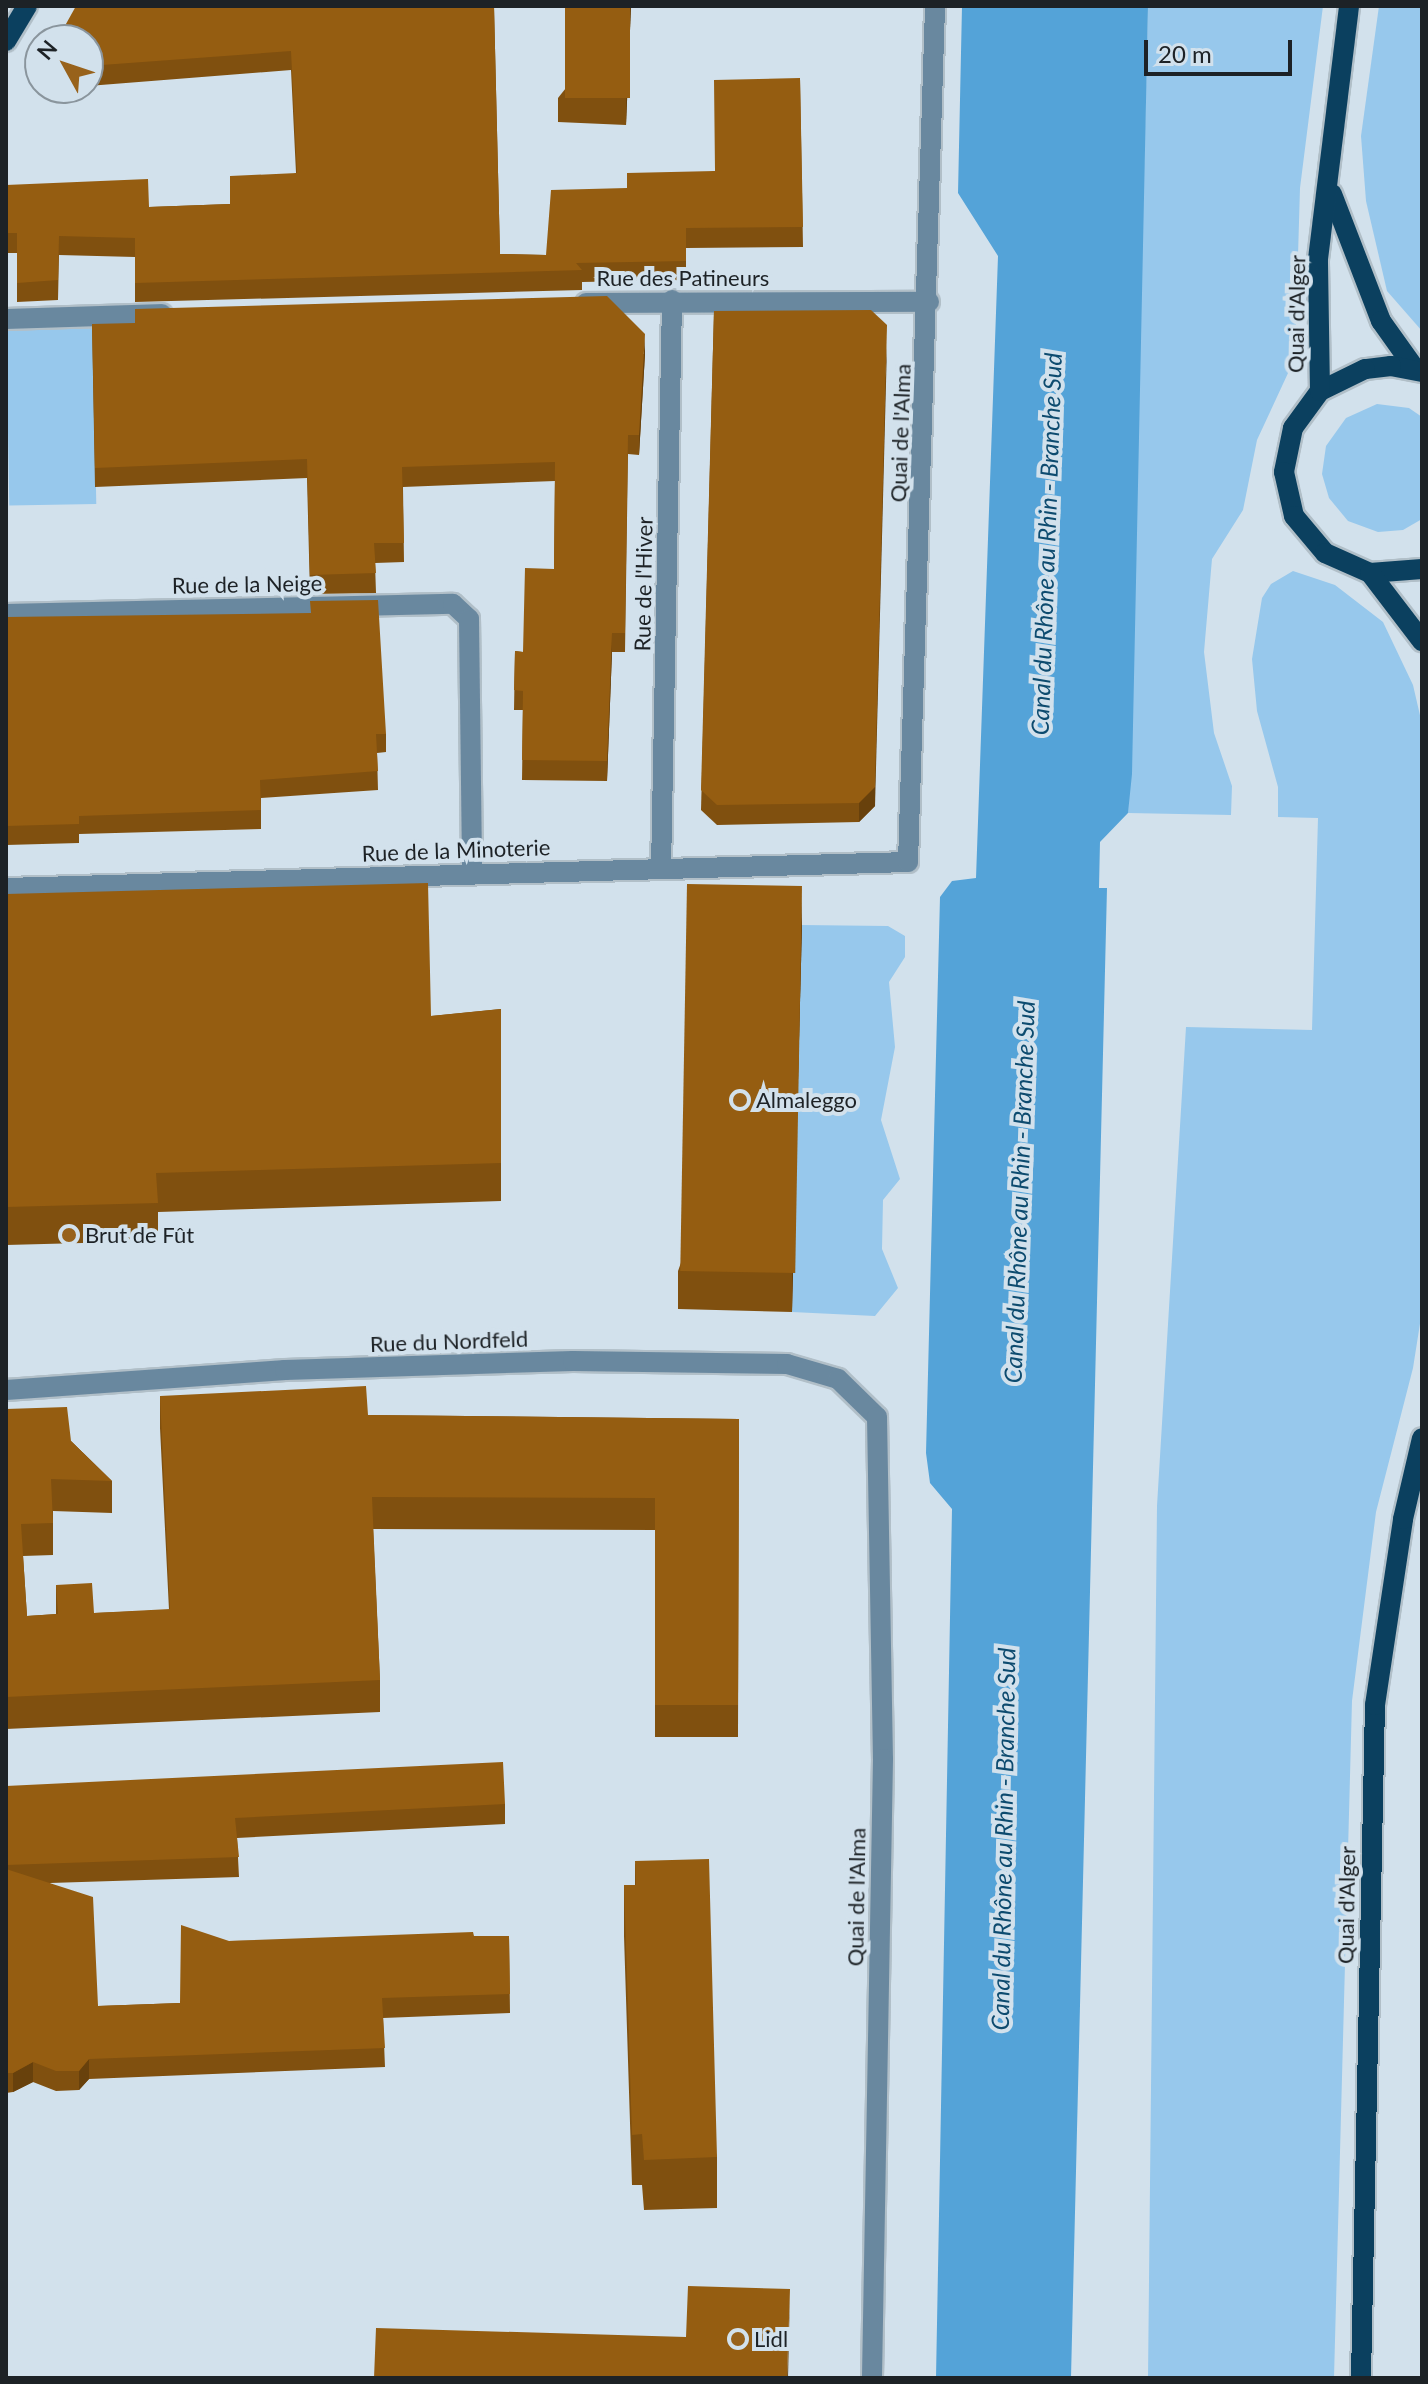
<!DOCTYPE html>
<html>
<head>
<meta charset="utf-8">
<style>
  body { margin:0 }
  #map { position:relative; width:1428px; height:2384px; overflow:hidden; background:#d2e1ec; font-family:Lato,sans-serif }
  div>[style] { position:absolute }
  .green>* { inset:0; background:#97c8ec; transform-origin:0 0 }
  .water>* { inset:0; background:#54a3d8 }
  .roads { filter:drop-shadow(2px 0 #b1bfc8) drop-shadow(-2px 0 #b1bfc8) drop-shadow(0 2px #b1bfc8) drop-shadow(0 -2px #b1bfc8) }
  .minor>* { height:20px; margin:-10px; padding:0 10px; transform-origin:10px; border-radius:10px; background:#69889f }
  .major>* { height:20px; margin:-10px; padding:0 10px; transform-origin:10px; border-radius:10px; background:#0b405f }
  .wall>* { inset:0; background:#80500f }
  .shaded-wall>* { inset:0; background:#68410c }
  .building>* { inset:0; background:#955d11; transform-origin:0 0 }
  .dots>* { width:22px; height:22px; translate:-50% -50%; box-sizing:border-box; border:4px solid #d2e1ec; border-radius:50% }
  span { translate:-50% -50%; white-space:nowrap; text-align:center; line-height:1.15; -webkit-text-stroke:8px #d2e1ec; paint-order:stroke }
  .street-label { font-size:22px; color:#1d2226 }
  .poi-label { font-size:22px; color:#1d2226 }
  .left { translate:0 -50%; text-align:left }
  .water-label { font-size:24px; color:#0d4b6f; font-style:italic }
  .frame { position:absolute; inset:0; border:8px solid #1d2226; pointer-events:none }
  .north { position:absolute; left:24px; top:24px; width:80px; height:80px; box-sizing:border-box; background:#d2e1ec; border:2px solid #8a959d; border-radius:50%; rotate:310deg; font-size:22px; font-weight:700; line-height:32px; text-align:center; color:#1d2226 }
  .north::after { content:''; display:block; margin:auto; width:28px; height:36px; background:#98621b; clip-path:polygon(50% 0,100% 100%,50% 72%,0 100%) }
  .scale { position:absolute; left:1144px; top:40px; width:148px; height:36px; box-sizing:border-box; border:4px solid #1d2226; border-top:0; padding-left:10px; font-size:24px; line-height:28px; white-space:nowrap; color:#1d2226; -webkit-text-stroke:6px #d2e1ec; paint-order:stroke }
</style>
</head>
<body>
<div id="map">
  <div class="green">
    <i style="clip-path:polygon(1148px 6px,1323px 6px,1300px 188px,1295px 358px,1257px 440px,1243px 510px,1212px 559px,1204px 652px,1214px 733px,1232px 786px,1231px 815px,1128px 813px)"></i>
    <i style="clip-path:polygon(1379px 6px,1422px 6px,1422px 331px,1387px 291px,1366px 201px,1361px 136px)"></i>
    <i style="left:93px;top:316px;width:188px;height:87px;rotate:89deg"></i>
    <i style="clip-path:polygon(1377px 404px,1409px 408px,1422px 417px,1422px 519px,1403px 530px,1378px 532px,1348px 521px,1329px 498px,1322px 474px,1326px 446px,1346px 418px)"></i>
    <i style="clip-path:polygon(1293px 571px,1335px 585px,1383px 622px,1413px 685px,1422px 724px,1422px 1311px,1413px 1368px,1376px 1512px,1352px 1701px,1334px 2378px,1148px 2378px,1157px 1506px,1186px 1027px,1312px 1030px,1318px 818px,1278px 817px,1278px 787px,1257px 711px,1252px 659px,1262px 598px,1271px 584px)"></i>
    <i style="clip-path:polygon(801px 925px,888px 926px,905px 936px,905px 957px,889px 982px,895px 1047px,881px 1120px,900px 1179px,883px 1200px,882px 1249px,898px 1288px,875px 1316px,792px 1312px)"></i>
  </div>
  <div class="water">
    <i style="clip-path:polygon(962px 6px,1148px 6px,1132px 774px,1128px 813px,1100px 842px,1099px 888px,1107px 888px,1071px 2378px,936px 2378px,952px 1509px,930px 1483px,926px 1453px,940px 897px,952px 881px,976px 878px,998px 256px,958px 193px)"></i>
  </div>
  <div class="roads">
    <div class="minor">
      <i style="left:586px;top:303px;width:343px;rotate:-0.2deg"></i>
      <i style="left:6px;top:319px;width:156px;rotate:-1.8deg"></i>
      <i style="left:6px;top:614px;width:447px;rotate:-1.3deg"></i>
      <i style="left:453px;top:604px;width:22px;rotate:43deg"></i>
      <i style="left:469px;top:619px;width:255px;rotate:89.3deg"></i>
      <i style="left:661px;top:869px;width:569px;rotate:-88.89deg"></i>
      <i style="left:6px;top:888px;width:902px;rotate:-1.65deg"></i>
      <i style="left:908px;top:862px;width:856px;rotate:-88.19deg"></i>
      <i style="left:6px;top:1390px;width:280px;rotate:-4.1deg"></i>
      <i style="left:285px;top:1370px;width:288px;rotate:-1.8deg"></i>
      <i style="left:573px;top:1361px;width:214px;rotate:0.8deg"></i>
      <i style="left:787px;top:1364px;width:53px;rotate:16.4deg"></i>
      <i style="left:838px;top:1379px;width:54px;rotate:44.3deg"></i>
      <i style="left:877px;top:1417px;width:342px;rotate:89deg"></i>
      <i style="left:883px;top:1759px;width:619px;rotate:91.02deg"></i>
    </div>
    <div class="major">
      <i style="left:6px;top:41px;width:41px;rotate:-59deg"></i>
      <i style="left:1332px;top:194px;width:136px;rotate:68.9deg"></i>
      <i style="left:1381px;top:321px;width:60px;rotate:54.5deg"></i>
      <i style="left:1422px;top:372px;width:32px;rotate:-169deg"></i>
      <i style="left:1391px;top:366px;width:26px;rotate:173deg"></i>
      <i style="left:1365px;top:369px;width:50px;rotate:153.9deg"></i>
      <i style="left:1320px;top:391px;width:46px;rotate:126.1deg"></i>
      <i style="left:1293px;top:428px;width:45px;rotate:101.6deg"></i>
      <i style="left:1284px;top:472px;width:45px;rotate:77.2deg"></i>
      <i style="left:1294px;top:516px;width:48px;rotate:50deg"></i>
      <i style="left:1325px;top:553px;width:49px;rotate:24deg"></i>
      <i style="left:1370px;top:573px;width:52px;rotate:-4.4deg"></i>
      <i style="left:1320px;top:391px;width:132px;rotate:-90.9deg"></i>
      <i style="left:1318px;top:259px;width:255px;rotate:-83deg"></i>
      <i style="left:1370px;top:573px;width:86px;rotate:52.6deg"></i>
      <i style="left:1361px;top:2378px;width:673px;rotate:-88.81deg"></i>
      <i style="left:1375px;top:1705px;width:188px;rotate:-81.4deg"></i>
      <i style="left:1403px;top:1519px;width:83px;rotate:-76.8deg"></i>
    </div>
  </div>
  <div class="wall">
    <i style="clip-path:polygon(494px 6px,500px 254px,546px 255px,627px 188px,715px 171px,800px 78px,803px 247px,686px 248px,686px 280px,582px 282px,582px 290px,135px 302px,135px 257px,59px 255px,58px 300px,17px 302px,17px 253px,6px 253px,6px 185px,149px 207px,230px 204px,296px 173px,291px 70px,88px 86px,88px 40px)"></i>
    <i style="clip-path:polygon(631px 6px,626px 125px,558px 122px,558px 98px)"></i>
    <i style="clip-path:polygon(40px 69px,40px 88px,60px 88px,40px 90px)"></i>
    <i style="clip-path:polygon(714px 311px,875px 806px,859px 822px,717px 825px,701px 810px)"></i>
    <i style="clip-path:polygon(92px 324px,645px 354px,639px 455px,628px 454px,625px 652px,612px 652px,607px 781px,522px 780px,523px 710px,514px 710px,515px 651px,523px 652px,554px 569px,555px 481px,403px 487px,404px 562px,375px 563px,376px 593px,310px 594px,307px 478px,95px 487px)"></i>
    <i style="clip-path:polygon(6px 617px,386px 734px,386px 752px,377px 753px,378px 790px,261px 798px,261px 829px,79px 834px,79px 843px,6px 845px)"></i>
    <i style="clip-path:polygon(6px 894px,431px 1016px,501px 1009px,501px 1201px,158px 1212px,158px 1241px,6px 1245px)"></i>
    <i style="clip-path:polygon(802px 925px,792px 1312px,678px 1309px,678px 1271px)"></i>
    <i style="clip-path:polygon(160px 1396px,368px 1415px,739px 1419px,738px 1737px,655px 1737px,655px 1530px,373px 1529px,380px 1680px,380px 1712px,6px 1729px,6px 1409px,71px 1441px,112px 1481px,112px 1513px,53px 1511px,53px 1555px,23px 1556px,27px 1616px,56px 1614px,56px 1585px,94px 1613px,169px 1610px,160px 1428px)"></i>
    <i style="clip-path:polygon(6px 1786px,505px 1804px,505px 1824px,237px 1838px,239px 1877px,50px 1883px,98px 2006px,180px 2003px,229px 1941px,509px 1936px,510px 2013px,383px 2018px,385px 2067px,89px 2079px,79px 2090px,56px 2091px,33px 2082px,13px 2092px,6px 2093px)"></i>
    <i style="clip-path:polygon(635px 1861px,717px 2157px,717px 2208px,644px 2210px,642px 2185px,632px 2185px,624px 1936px,624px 1885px,635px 1885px)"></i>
  </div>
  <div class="shaded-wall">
    <i style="clip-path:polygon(630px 6px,631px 6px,626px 125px,626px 101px)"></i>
    <i style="clip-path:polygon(645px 334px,645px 354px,639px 455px,639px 435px)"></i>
    <i style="clip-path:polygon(887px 345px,875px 806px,859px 822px,859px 803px)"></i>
    <i style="clip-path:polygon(612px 633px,612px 652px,607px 781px,607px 761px)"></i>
    <i style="clip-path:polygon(802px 887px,802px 925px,792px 1312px,792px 1273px)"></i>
    <i style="clip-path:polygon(89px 2059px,89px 2079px,79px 2090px,79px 2071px)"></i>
    <i style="clip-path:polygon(33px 2062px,33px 2082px,13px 2092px,13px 2073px)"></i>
    <i style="clip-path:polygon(790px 2289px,788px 2378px,787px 2378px)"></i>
  </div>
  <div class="building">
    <i style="clip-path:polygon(76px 6px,494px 6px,500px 254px,546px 255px,551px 190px,627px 188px,627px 173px,715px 171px,714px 80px,800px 78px,803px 227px,686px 228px,686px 261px,576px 263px,582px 270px,135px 283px,135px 238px,59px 236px,58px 280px,17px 283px,17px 233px,6px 233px,6px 185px,148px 179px,149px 207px,230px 204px,230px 176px,297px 173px,291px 51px,88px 66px,88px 40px,57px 40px)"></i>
    <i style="left:565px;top:6px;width:65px;height:92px"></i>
    <i style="clip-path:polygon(607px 296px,645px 334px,639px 435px,628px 435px,625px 633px,612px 633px,607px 761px,522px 760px,523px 691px,514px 690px,515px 651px,523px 652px,525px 568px,554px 569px,555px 462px,402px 467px,404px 543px,374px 543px,376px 573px,310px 575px,307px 459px,95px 468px,92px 324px,135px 323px,135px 309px)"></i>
    <i style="clip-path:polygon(871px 310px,887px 325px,875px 787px,859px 803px,717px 805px,701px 790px,714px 311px)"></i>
    <i style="clip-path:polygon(378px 600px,386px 734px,376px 734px,378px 771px,260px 780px,261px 810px,79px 816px,79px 824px,6px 826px,6px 617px,311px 613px,310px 601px)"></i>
    <i style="clip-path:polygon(428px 883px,431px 1016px,501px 1009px,501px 1163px,156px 1173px,158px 1203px,6px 1207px,6px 894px)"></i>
    <i style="left:687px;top:884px;width:115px;height:387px;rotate:1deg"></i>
    <i style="clip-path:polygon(366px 1386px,368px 1415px,739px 1419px,738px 1705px,655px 1705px,655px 1498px,372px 1497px,380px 1680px,6px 1697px,6px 1409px,67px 1407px,71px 1441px,112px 1481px,51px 1479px,53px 1523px,21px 1524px,27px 1616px,58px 1614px,56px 1585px,92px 1583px,94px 1613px,170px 1609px,160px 1396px)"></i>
    <i style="clip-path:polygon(503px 1762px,505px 1804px,235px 1818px,239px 1857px,6px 1865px,6px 1786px)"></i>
    <i style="clip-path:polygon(709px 1859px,717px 2157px,644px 2160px,642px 2134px,632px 2135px,624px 1885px,636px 1885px,635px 1861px)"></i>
    <i style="clip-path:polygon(6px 1869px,93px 1897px,98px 2006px,180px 2003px,181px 1925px,229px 1941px,473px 1932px,474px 1936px,509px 1936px,510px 1994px,382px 1998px,385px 2048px,89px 2059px,79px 2071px,56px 2071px,33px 2062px,13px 2073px,6px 2073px)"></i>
    <i style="clip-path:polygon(688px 2286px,790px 2289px,787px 2378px,374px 2378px,376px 2328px,686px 2337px)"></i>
  </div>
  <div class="dots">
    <i style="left:740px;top:1100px;background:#98621b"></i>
    <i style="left:69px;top:1235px;background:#98621b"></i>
    <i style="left:738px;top:2339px;background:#98621b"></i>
  </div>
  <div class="street-label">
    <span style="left:683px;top:278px">Rue des Patineurs</span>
    <span style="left:1296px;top:314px;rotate:-89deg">Quai d'Alger</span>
    <span style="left:900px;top:433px;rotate:-88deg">Quai de l'Alma</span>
    <span style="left:247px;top:584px;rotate:-1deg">Rue de la Neige</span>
    <span style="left:643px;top:584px;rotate:-89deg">Rue de l'Hiver</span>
    <span style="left:456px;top:850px;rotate:-2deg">Rue de la Minoterie</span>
    <span style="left:449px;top:1341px;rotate:-2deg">Rue du Nordfeld</span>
    <span style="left:856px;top:1897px;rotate:-89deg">Quai de l'Alma</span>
    <span style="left:1346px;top:1905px;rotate:-89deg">Quai d'Alger</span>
  </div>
  <div class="poi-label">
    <span class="left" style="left:756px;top:1100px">Almaleggo</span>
    <span class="left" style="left:85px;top:1235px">Brut de Fût</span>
    <span class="left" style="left:754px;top:2339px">Lidl</span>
  </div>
  <div class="water-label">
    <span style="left:1046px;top:544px;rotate:-88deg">Canal du Rhône au Rhin - Branche Sud</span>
    <span style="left:1019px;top:1192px;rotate:-88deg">Canal du Rhône au Rhin - Branche Sud</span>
    <span style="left:1003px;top:1839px;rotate:-89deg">Canal du Rhône au Rhin - Branche Sud</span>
  </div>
  <div class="frame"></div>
  <div class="north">N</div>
  <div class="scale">20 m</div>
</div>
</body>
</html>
